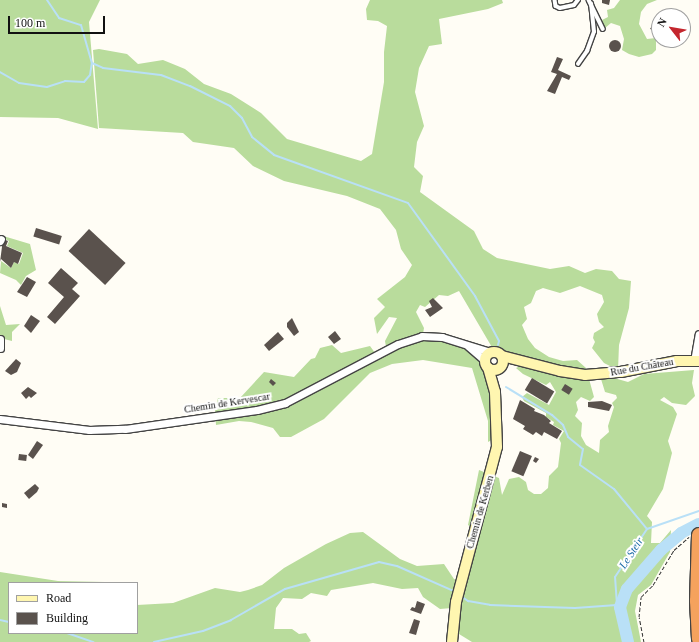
<!DOCTYPE html>
<html>
<head>
<meta charset="utf-8">
<style>
  body { margin:0 }
  #map { position:relative; width:699px; height:642px; overflow:hidden; background:#fffdf5; font-family:Georgia,serif }
  div>[style] { position:absolute }
  .forest>* { inset:0; background:#b9dc9c }
  .stream>* { height:2px; margin:-1px; padding:0 1px; transform-origin:1px; border-radius:1px; background:#b9e0f7 }
  .river>* { height:12px; margin:-6px; padding:0 6px; transform-origin:6px; border-radius:6px; background:#b9e0f7 }
  .building>* { inset:0; background:#5a524d; transform-origin:0 0 }
  .round { border-radius:50% }
  .path>* { height:1px; margin-top:-0.5px; transform-origin:0; background:repeating-linear-gradient(90deg,#333 0 4px,transparent 0 6px) }
  .roads { filter:drop-shadow(1px 0 #444) drop-shadow(-1px 0 #444) drop-shadow(0 1px #444) drop-shadow(0 -1px #444) }
  .lane>* { height:3.5px; margin:-1.75px; padding:0 1.75px; transform-origin:1.75px; border-radius:1.75px; background:#fff }
  .street>* { height:7px; margin:-3.5px; padding:0 3.5px; transform-origin:3.5px; border-radius:3.5px; background:#fff }
  .secondary>* { height:10px; margin:-5px; padding:0 5px; transform-origin:5px; border-radius:5px; background:#fff6b0 }
  .secondary>.ring { margin:-5px; padding:0; box-sizing:content-box; background:none; border:10px solid #fff6b0; border-radius:50% }
  .highway>* { height:14px; margin:-7px; padding:0 7px; transform-origin:7px; border-radius:7px; background:#f5a25d }
  span { translate:-50% -50%; white-space:nowrap; text-align:center; line-height:1.15; -webkit-text-stroke:4px #fff; paint-order:stroke }
  .street-label { font-size:10px; color:#111 }
  .water-label { font-size:11px; color:#1768a6; font-style:italic }
  .legend { position:absolute; left:8px; top:582px; width:130px; height:52px; box-sizing:border-box; background:#fff; border:1px solid #a0a0a0; margin:0; padding:5px 7px; list-style:none; font-size:12px; color:#111 }
  .legend li { display:flex; align-items:center; gap:8px; height:20px }
  .legend b { width:20px; border:1px solid #a0a0a0 }
  .north { position:absolute; left:651px; top:8px; width:40px; height:40px; box-sizing:border-box; background:#fff; border:1px solid #a0a0a0; border-radius:50%; rotate:301deg; font-size:11px; font-weight:700; line-height:16px; text-align:center; color:#111 }
  .north::after { content:''; display:block; margin:auto; width:14px; height:18px; background:#c4262e; clip-path:polygon(50% 0,100% 100%,50% 72%,0 100%) }
  .scale { position:absolute; left:8px; top:16px; width:97px; height:18px; box-sizing:border-box; border:2px solid #111; border-top:0; padding-left:5px; font-size:12px; line-height:14px; white-space:nowrap; color:#111; -webkit-text-stroke:3px #fff; paint-order:stroke }
</style>
</head>
<body>
<div id="map">
  <div class="forest">
    <i style="clip-path:polygon(0 0,100px 0,89px 22px,98px 129px,58px 118px,0 117px)"></i>
    <i style="clip-path:polygon(370px 0,502px 0,503px 3px,488px 9px,439px 19px,442px 44px,429px 46px,419px 68px,415px 92px,424px 126px,417px 142px,414px 167px,423px 176px,420px 192px,474px 231px,483px 249px,497px 258px,550px 269px,569px 266px,585px 273px,596px 269px,612px 271px,619px 279px,631px 281px,629px 308px,619px 345px,618px 370px,604px 363px,592px 348px,595px 342px,593px 338px,594px 333px,604px 327px,599px 322px,597px 314px,604px 302px,602px 295px,580px 286px,560px 293px,543px 288px,536px 291px,531px 303px,524px 307px,527px 319px,522px 325px,528px 339px,535px 348px,549px 357px,563px 361px,577px 360px,586px 368px,594px 397px,590px 401px,581px 397px,576px 402px,578px 410px,575px 416px,582px 423px,581px 436px,586px 445px,599px 453px,600px 440px,609px 432px,608px 426px,614px 407px,612px 403px,617px 398px,616px 395px,605px 392px,601px 379px,614px 378px,628px 382px,644px 374px,694px 370px,692px 383px,695px 396px,686px 405px,672px 403px,664px 397px,660px 400px,673px 407px,677px 414px,668px 441px,672px 453px,663px 489px,647px 516px,652px 522px,651px 543px,660px 543px,671px 530px,670px 552px,651px 585px,638px 595px,635px 611px,641px 642px,472px 642px,459px 634px,452px 608px,440px 609px,423px 597px,418px 588px,402px 589px,373px 583px,331px 590px,327px 596px,311px 593px,302px 599px,283px 598px,276px 608px,274px 629px,292px 629px,299px 634px,306px 633px,311px 641px,309px 642px,0 642px,0 572px,58px 581px,105px 581px,9px 583px,9px 633px,137px 633px,137px 605px,173px 603px,215px 588px,240px 592px,248px 590px,262px 585px,284px 568px,326px 544px,350px 533px,363px 532px,400px 559px,417px 566px,444px 564px,454px 579px,464px 583px,477px 531px,468px 525px,479px 470px,499px 478px,502px 495px,509px 479px,519px 477px,526px 482px,528px 490px,534px 494px,541px 494px,548px 488px,549px 476px,558px 467px,561px 443px,559px 439px,564px 431px,553px 425px,554px 422px,546px 417px,546px 413px,524px 401px,522px 397px,527px 393px,549px 405px,556px 392px,550px 382px,546px 385px,523px 374px,516px 368px,520px 366px,506px 353px,493px 349px,459px 291px,448px 296px,439px 295px,425px 307px,420px 305px,416px 312px,424px 328px,423px 334px,417px 334px,464px 346px,481px 362px,491px 389px,495px 438px,488px 442px,488px 421px,472px 368px,423px 360px,392px 364px,370px 373px,324px 419px,291px 437px,280px 437px,273px 428px,251px 422px,239px 421px,216px 425px,215px 411px,218px 398px,240px 398px,264px 372px,294px 377px,311px 359px,315px 358px,320px 348px,332px 345px,341px 353px,370px 346px,378px 357px,387px 352px,385px 341px,397px 318px,389px 317px,377px 334px,374px 318px,385px 307px,377px 299px,405px 277px,412px 265px,401px 249px,396px 230px,380px 209px,347px 196px,284px 181px,253px 166px,234px 148px,193px 142px,183px 133px,99px 128px,93px 50px,99px 49px,127px 54px,138px 64px,163px 60px,185px 69px,204px 84px,231px 94px,261px 113px,287px 139px,361px 161px,372px 154px,384px 82px,384px 52px,387px 26px,378px 21px,367px 20px,366px 9px)"></i>
    <i style="clip-path:polygon(620px 0,657px 0,647px 4px,641px 12px,639px 24px,647px 39px,656px 38px,656px 50px,652px 54px,639px 57px,629px 54px,622px 50px,624px 39px,620px 26px,611px 23px,605px 28px,602px 20px,608px 17px,607px 10px,614px 8px)"></i>
    <i style="clip-path:polygon(0 235px,30px 244px,36px 270px,26px 276px,21px 285px,16px 280px,0 273px,1px 261px,11px 268px,14px 262px,19px 264px,23px 253px,7px 246px,9px 241px,3px 238px,0 244px)"></i>
    <i style="clip-path:polygon(0 306px,6px 325px,20px 324px,12px 332px,12px 341px,0 338px)"></i>
  </div>
  <div class="stream">
    <i style="left:47px;top:0;width:22px;rotate:56deg"></i>
    <i style="left:59px;top:18px;width:23px;rotate:18deg"></i>
    <i style="left:81px;top:25px;width:40px;rotate:74deg"></i>
    <i style="left:92px;top:63px;width:12px;rotate:24deg"></i>
    <i style="left:103px;top:68px;width:58px;rotate:6.9deg"></i>
    <i style="left:161px;top:75px;width:31px;rotate:21deg"></i>
    <i style="left:190px;top:86px;width:45px;rotate:26.6deg"></i>
    <i style="left:230px;top:106px;width:17px;rotate:45deg"></i>
    <i style="left:242px;top:118px;width:21px;rotate:62deg"></i>
    <i style="left:252px;top:137px;width:28px;rotate:39deg"></i>
    <i style="left:274px;top:155px;width:142px;rotate:19.7deg"></i>
    <i style="left:408px;top:203px;width:115px;rotate:54.2deg"></i>
    <i style="left:475px;top:296px;width:51px;rotate:61.9deg"></i>
    <i style="left:499px;top:341px;width:4px;rotate:104deg"></i>
    <i style="left:0;top:72px;width:22px;rotate:30deg"></i>
    <i style="left:19px;top:83px;width:28px;rotate:8deg"></i>
    <i style="left:47px;top:87px;width:19px;rotate:-18deg"></i>
    <i style="left:65px;top:81px;width:19px;rotate:3deg"></i>
    <i style="left:84px;top:82px;width:9px;rotate:-49deg"></i>
    <i style="left:90px;top:75px;width:12px;rotate:-81deg"></i>
    <i style="left:506px;top:387px;width:54px;rotate:31.3deg"></i>
    <i style="left:552px;top:415px;width:15px;rotate:42deg"></i>
    <i style="left:563px;top:425px;width:13px;rotate:67deg"></i>
    <i style="left:568px;top:437px;width:19px;rotate:39deg"></i>
    <i style="left:583px;top:449px;width:16px;rotate:101deg"></i>
    <i style="left:580px;top:465px;width:42px;rotate:35.2deg"></i>
    <i style="left:614px;top:489px;width:52px;rotate:50.5deg"></i>
    <i style="left:461px;top:596px;width:9px;rotate:36deg"></i>
    <i style="left:468px;top:601px;width:22px;rotate:10deg"></i>
    <i style="left:490px;top:605px;width:85px;rotate:2deg"></i>
    <i style="left:575px;top:608px;width:42px;rotate:-4.1deg"></i>
    <i style="left:620px;top:607px;width:4px;rotate:-146deg"></i>
    <i style="left:617px;top:605px;width:28px;rotate:-94deg"></i>
    <i style="left:615px;top:577px;width:58px;rotate:-56.3deg"></i>
    <i style="left:647px;top:529px;width:55px;rotate:-19.1deg"></i>
    <i style="left:0;top:620px;width:9px;rotate:13deg"></i>
    <i style="left:67px;top:633px;width:28px;rotate:19deg"></i>
    <i style="left:154px;top:642px;width:50px;rotate:-12.7deg"></i>
    <i style="left:203px;top:631px;width:30px;rotate:-21deg"></i>
    <i style="left:231px;top:620px;width:62px;rotate:-29.9deg"></i>
    <i style="left:285px;top:589px;width:98px;rotate:-16deg"></i>
    <i style="left:379px;top:562px;width:18px;rotate:13deg"></i>
    <i style="left:397px;top:566px;width:64px;rotate:23.8deg"></i>
  </div>
  <div class="river">
    <i style="left:628px;top:642px;width:36px;rotate:-103deg"></i>
    <i style="left:620px;top:607px;width:19px;rotate:-69deg"></i>
    <i style="left:627px;top:589px;width:52px;rotate:-48.9deg"></i>
    <i style="left:661px;top:550px;width:26px;rotate:-40deg"></i>
    <i style="left:681px;top:533px;width:20px;rotate:-27deg"></i>
  </div>
  <div class="building">
    <i style="clip-path:polygon(602px 0,610px 0,609px 5px,602px 3px)"></i>
    <i style="clip-path:polygon(657px 18px,659px 18px,658px 31px,650px 29px)"></i>
    <i class="round" style="left:609px;top:40px;width:12px;height:12px"></i>
    <i style="clip-path:polygon(557px 57px,563px 59px,558px 70px,571px 76px,569px 80px,562px 77px,555px 94px,547px 91px,557px 74px,551px 72px)"></i>
    <i style="left:36px;top:228px;width:27px;height:9px;rotate:17deg"></i>
    <i style="left:89px;top:229px;width:50px;height:30px;rotate:43deg"></i>
    <i style="clip-path:polygon(3px 239px,8px 241px,6px 246px,22px 253px,18px 264px,14px 262px,11px 268px,1px 259px,0 262px)"></i>
    <i style="clip-path:polygon(61px 268px,78px 283px,72px 289px,80px 296px,55px 324px,47px 317px,64px 297px,48px 283px)"></i>
    <i style="clip-path:polygon(27px 277px,36px 282px,27px 297px,17px 292px)"></i>
    <i style="clip-path:polygon(433px 298px,443px 308px,430px 317px,425px 310px,432px 307px,429px 301px)"></i>
    <i style="clip-path:polygon(31px 315px,40px 321px,31px 333px,24px 326px)"></i>
    <i style="clip-path:polygon(292px 318px,299px 332px,294px 336px,287px 327px,287px 323px)"></i>
    <i style="clip-path:polygon(335px 331px,341px 339px,334px 344px,328px 337px)"></i>
    <i style="clip-path:polygon(278px 332px,284px 339px,269px 351px,264px 345px)"></i>
    <i style="clip-path:polygon(16px 359px,21px 363px,17px 372px,11px 375px,5px 371px)"></i>
    <i style="left:532px;top:378px;width:26px;height:14px;rotate:31deg"></i>
    <i style="clip-path:polygon(271px 379px,276px 383px,273px 386px,269px 382px)"></i>
    <i style="left:565px;top:384px;width:9px;height:7px;rotate:32deg"></i>
    <i style="clip-path:polygon(28px 387px,37px 393px,31px 398px,29px 396px,26px 399px,21px 393px)"></i>
    <i style="clip-path:polygon(520px 400px,535px 409px,534px 411px,544px 415px,551px 421px,549px 423px,562px 431px,557px 439px,544px 432px,542px 436px,536px 432px,533px 435px,523px 429px,525px 426px,513px 419px)"></i>
    <i style="clip-path:polygon(602px 401px,612px 405px,609px 411px,588px 407px,588px 402px)"></i>
    <i style="clip-path:polygon(37px 441px,43px 445px,33px 459px,28px 455px)"></i>
    <i style="left:520px;top:451px;width:13px;height:22px;rotate:23deg"></i>
    <i style="left:19px;top:454px;width:8px;height:6px;rotate:7deg"></i>
    <i style="clip-path:polygon(535px 457px,539px 459px,536px 463px,533px 461px)"></i>
    <i style="clip-path:polygon(35px 484px,39px 488px,37px 492px,29px 499px,24px 493px)"></i>
    <i style="clip-path:polygon(2px 503px,7px 504px,7px 508px,2px 507px)"></i>
    <i style="clip-path:polygon(417px 601px,425px 604px,421px 614px,410px 610px,412px 607px,415px 608px)"></i>
    <i style="clip-path:polygon(414px 619px,420px 621px,416px 635px,409px 633px)"></i>
  </div>
  <div class="path">
    <i style="left:644px;top:642px;width:25px;rotate:-101deg"></i>
    <i style="left:639px;top:617px;width:20px;rotate:-84deg"></i>
    <i style="left:641px;top:597px;width:17px;rotate:-45deg"></i>
    <i style="left:653px;top:585px;width:41px;rotate:-59deg"></i>
    <i style="left:674px;top:550px;width:20px;rotate:-41deg"></i>
  </div>
  <div class="roads">
    <div class="lane">
      <i style="left:555px;top:0;width:6px;rotate:81deg"></i>
      <i style="left:556px;top:6px;width:4px;rotate:27deg"></i>
      <i style="left:560px;top:8px;width:14px;rotate:-12deg"></i>
      <i style="left:574px;top:5px;width:6px;rotate:-51deg"></i>
      <i style="left:589px;top:0;width:32px;rotate:64deg"></i>
      <i style="left:578px;top:64px;width:16px;rotate:-55deg"></i>
      <i style="left:587px;top:51px;width:20px;rotate:-70deg"></i>
      <i style="left:594px;top:32px;width:28px;rotate:-96deg"></i>
    </div>
    <div class="street">
      <i style="left:0;top:241px;width:2px;rotate:-63deg"></i>
      <i style="left:0;top:339px;width:9px;rotate:90deg"></i>
      <i style="left:468px;top:346px;width:23px;rotate:41deg"></i>
      <i style="left:694px;top:361px;width:27px;rotate:-80deg"></i>
      <i style="left:0;top:419px;width:90px;rotate:7deg"></i>
      <i style="left:89px;top:430px;width:36px;rotate:-2deg"></i>
      <i style="left:125px;top:429px;width:133px;rotate:-8.2deg"></i>
      <i style="left:257px;top:410px;width:29px;rotate:-14deg"></i>
      <i style="left:285px;top:403px;width:127px;rotate:-27.6deg"></i>
      <i style="left:398px;top:344px;width:25px;rotate:-18deg"></i>
      <i style="left:422px;top:336px;width:20px;rotate:3deg"></i>
      <i style="left:442px;top:337px;width:50px;rotate:17.4deg"></i>
    </div>
    <div class="secondary">
      <i class="ring" style="left:485px;top:352px;width:8px;height:8px"></i>
      <i style="left:502px;top:356px;width:60px;rotate:14.5deg"></i>
      <i style="left:560px;top:371px;width:25px;rotate:9deg"></i>
      <i style="left:585px;top:375px;width:36px;rotate:-5deg"></i>
      <i style="left:621px;top:372px;width:57px;rotate:-11.1deg"></i>
      <i style="left:677px;top:361px;width:22px"></i>
      <i style="left:452px;top:642px;width:40px;rotate:-84.3deg"></i>
      <i style="left:456px;top:602px;width:160px;rotate:-75.2deg"></i>
      <i style="left:497px;top:447px;width:55px;rotate:-92.1deg"></i>
      <i style="left:495px;top:392px;width:25px;rotate:-106deg"></i>
    </div>
    <div class="highway">
      <i style="left:699px;top:535px;width:66px;rotate:91.7deg"></i>
      <i style="left:697px;top:601px;width:38px;rotate:87deg"></i>
    </div>
  </div>
  <div class="street-label">
    <span style="left:642px;top:367px;rotate:-10deg">Rue du Château</span>
    <span style="left:227px;top:403px;rotate:-9deg">Chemin de Kervescar</span>
    <span style="left:480px;top:512px;rotate:-74deg">Chemin de Kerben</span>
  </div>
  <div class="water-label">
    <span style="left:631px;top:553px;rotate:-57deg">Le Steir</span>
  </div>
  <ul class="legend">
  <li><b style="height:5px;background:#fff6b0"></b>Road</li>
  <li><b style="height:11px;background:#5a524d"></b>Building</li>
  </ul>
  <div class="north">N</div>
  <div class="scale">100 m</div>
</div>
</body>
</html>
